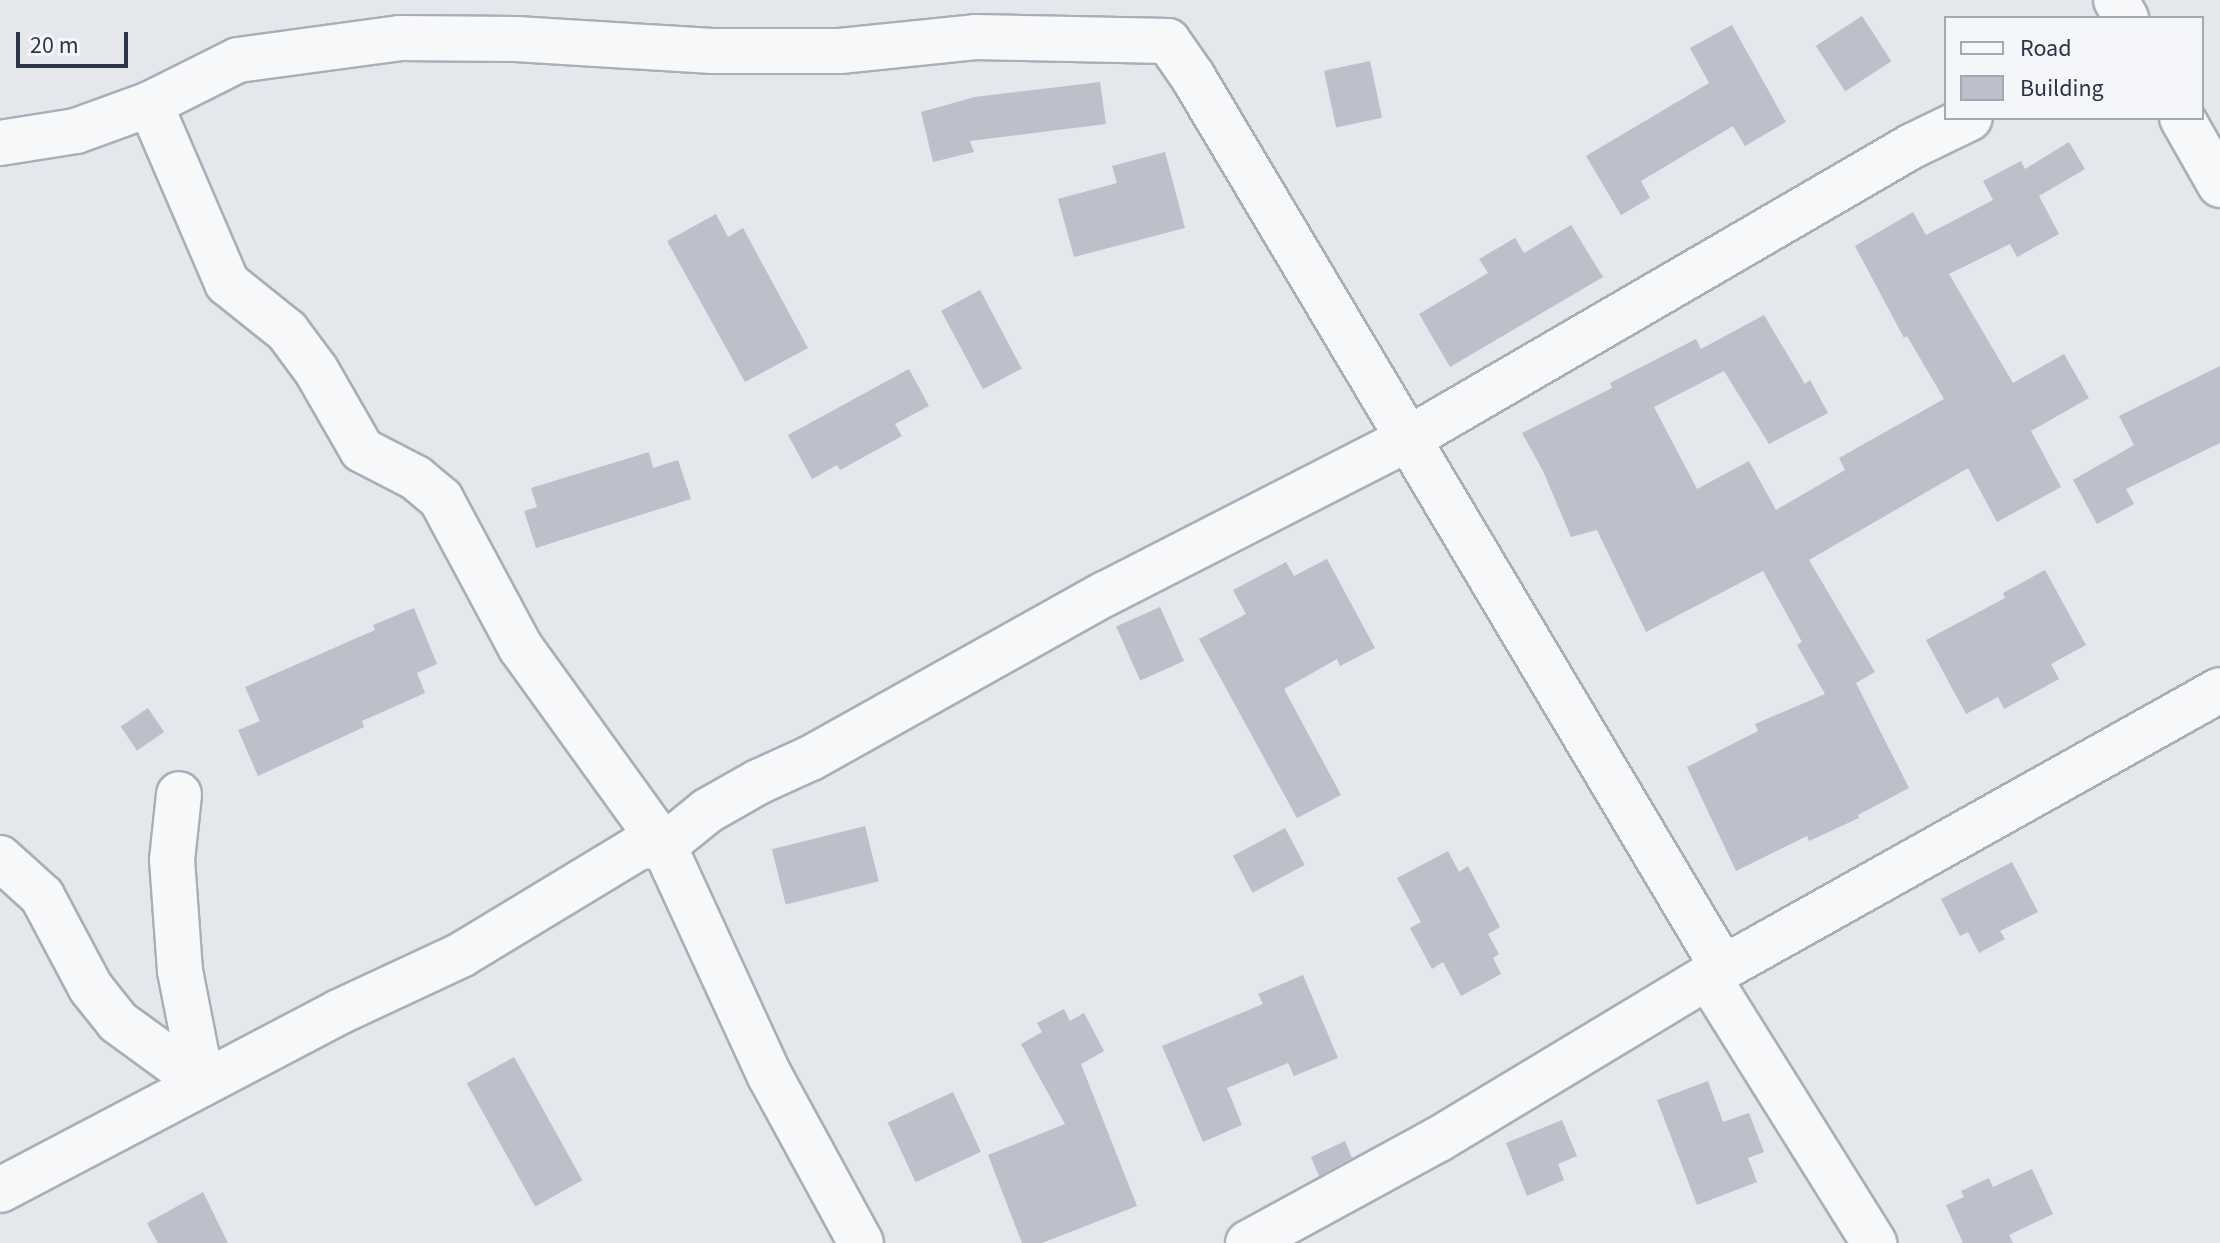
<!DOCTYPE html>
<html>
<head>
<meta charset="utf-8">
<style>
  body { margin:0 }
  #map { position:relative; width:2220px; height:1243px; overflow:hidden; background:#e4e7ec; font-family:"Source Sans 3",sans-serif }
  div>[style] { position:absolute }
  .building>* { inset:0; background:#bbc0ca; transform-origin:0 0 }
  .roads { filter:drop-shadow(2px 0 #a9aeb7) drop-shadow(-2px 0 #a9aeb7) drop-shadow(0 2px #a9aeb7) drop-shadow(0 -2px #a9aeb7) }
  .minor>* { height:44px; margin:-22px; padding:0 22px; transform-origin:22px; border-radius:22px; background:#f7f8fa }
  span { translate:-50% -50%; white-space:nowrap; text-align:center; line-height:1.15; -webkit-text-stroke:7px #f4f6f9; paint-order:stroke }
  .legend { position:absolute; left:1944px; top:16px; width:260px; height:104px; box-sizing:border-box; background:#f4f6f9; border:2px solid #a4a8b1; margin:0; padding:10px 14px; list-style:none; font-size:24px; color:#2b3445 }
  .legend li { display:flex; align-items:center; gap:16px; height:40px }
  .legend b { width:40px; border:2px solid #a4a8b1 }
  .scale { position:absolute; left:16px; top:32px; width:112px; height:36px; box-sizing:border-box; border:4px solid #2b3445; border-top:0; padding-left:10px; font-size:24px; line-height:28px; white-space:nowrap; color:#2b3445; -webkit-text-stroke:6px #f4f6f9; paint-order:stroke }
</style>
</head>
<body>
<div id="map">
  <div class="building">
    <i style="left:1862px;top:16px;width:54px;height:55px;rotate:57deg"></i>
    <i style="clip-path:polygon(1732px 25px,1786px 122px,1745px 146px,1733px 126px,1641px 181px,1650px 198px,1621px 215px,1586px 156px,1709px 83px,1690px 48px)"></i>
    <i style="left:1370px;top:61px;width:58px;height:47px;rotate:78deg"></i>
    <i style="clip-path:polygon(1100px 82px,1106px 124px,970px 141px,974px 152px,933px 162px,921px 112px,975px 97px)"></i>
    <i style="clip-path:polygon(2069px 142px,2085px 169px,2039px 196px,2059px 234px,2017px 257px,2010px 244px,1949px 274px,2013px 383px,2064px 354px,2089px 398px,2031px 431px,2061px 487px,1997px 522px,1968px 468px,1809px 560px,1875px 672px,1856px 683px,1909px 788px,1858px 815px,1859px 818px,1809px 841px,1807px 836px,1736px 871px,1687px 767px,1758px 731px,1755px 724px,1825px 694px,1797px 645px,1802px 642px,1763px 571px,1646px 632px,1597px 530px,1571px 537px,1543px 471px,1522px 433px,1612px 388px,1610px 383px,1696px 339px,1701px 349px,1764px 315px,1805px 384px,1810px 380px,1828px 413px,1769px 444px,1724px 371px,1654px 407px,1697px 489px,1749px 461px,1776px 510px,1845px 470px,1839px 458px,1944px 399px,1907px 336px,1904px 338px,1855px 246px,1913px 212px,1926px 235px,1993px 200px,1983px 181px,2021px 161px,2025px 169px)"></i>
    <i style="clip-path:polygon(1165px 152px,1185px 228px,1074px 257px,1058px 199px,1117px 183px,1112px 166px)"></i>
    <i style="clip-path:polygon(716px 214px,728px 237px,743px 228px,808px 348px,745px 382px,667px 241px)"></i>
    <i style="clip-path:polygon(1571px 225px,1603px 277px,1450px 367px,1419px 314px,1488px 273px,1479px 259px,1515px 238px,1524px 253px)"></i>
    <i style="left:980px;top:290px;width:89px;height:44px;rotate:62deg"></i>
    <i style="clip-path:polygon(2220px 366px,2220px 443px,2126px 489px,2134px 504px,2097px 524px,2073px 480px,2134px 445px,2119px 416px)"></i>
    <i style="clip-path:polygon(909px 369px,929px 406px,895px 424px,902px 436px,840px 470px,837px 465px,812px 479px,788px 435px)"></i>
    <i style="clip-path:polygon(649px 452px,653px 468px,678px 460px,691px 499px,536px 548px,524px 511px,537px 507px,531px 488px)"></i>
    <i style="clip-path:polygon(1327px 559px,1375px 648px,1340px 666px,1337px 659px,1284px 689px,1341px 795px,1297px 818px,1199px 639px,1246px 614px,1233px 590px,1286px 562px,1294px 576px)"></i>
    <i style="clip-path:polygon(2045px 570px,2086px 645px,2051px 664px,2059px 679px,2004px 709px,1998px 697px,1966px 714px,1926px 640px,2005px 598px,2003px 593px)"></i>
    <i style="left:1160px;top:607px;width:59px;height:48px;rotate:66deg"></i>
    <i style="clip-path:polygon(414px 608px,437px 664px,417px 673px,425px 693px,362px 721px,364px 727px,258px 776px,238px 730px,260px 721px,245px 687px,375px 630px,373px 625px)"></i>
    <i style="left:148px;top:708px;width:29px;height:33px;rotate:56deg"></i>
    <i style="left:865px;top:826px;width:57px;height:96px;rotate:76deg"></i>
    <i style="left:1285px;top:828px;width:42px;height:59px;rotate:62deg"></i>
    <i style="clip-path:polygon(1448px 851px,1459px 872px,1468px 866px,1500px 927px,1488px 934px,1499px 954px,1493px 958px,1501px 974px,1461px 996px,1443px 962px,1432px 969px,1410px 928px,1421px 922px,1397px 878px)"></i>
    <i style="clip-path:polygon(2012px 862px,2038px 912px,2000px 931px,2005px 939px,1979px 953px,1968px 932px,1960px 936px,1941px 899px)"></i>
    <i style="clip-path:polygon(1303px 975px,1338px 1058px,1294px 1076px,1288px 1063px,1227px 1088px,1242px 1125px,1203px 1142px,1162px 1046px,1263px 1004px,1258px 994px)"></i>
    <i style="clip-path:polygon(1064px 1009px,1070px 1021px,1084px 1013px,1104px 1051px,1081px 1064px,1137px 1206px,1042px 1243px,1022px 1243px,988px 1155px,1065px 1124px,1021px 1044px,1042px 1032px,1037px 1023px)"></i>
    <i style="left:514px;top:1057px;width:141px;height:54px;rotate:61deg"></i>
    <i style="clip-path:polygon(1708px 1081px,1723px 1122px,1749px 1113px,1764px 1152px,1748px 1158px,1757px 1182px,1697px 1205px,1657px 1100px)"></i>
    <i style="left:953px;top:1092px;width:66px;height:72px;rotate:65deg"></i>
    <i style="clip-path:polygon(1562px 1120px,1577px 1156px,1558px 1164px,1564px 1180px,1527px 1196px,1506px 1143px)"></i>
    <i style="clip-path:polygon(1345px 1141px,1352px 1158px,1319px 1176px,1311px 1157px)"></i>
    <i style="clip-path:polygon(2032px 1169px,2053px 1214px,2009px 1235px,2013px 1243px,1963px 1243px,1946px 1205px,1964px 1197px,1961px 1191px,1989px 1178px,1993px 1187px)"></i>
    <i style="clip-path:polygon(203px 1192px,228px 1243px,158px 1243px,147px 1223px)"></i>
  </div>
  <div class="roads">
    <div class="minor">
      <i style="left:2116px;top:0;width:21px;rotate:61deg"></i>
      <i style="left:150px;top:104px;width:98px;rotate:-26.6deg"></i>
      <i style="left:238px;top:60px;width:163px;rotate:-7.7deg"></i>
      <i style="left:400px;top:38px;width:116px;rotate:0.5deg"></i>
      <i style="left:516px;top:39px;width:197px;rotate:3.5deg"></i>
      <i style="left:713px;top:51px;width:127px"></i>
      <i style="left:840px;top:51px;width:136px;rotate:-5.9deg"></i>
      <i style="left:975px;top:37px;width:193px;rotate:1.2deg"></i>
      <i style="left:1168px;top:41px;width:44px;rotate:55.2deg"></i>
      <i style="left:1193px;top:77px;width:1037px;rotate:59.25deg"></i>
      <i style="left:2182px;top:118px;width:77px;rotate:60.4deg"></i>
      <i style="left:0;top:143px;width:77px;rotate:-9deg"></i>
      <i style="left:76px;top:131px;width:79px;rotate:-20deg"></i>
      <i style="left:150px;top:104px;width:195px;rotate:66.7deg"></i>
      <i style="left:227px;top:283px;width:77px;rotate:38.7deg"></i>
      <i style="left:287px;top:331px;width:49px;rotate:53.4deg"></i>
      <i style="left:316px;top:370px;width:92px;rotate:60.1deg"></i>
      <i style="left:362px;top:450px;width:61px;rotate:27.4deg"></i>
      <i style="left:416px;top:478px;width:33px;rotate:40deg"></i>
      <i style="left:441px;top:499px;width:169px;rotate:61.8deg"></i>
      <i style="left:521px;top:648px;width:244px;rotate:54.2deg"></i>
      <i style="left:664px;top:846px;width:253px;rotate:65.3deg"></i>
      <i style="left:770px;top:1076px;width:190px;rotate:61.4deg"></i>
      <i style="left:0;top:858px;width:57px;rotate:42.1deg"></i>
      <i style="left:42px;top:896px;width:104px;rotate:62deg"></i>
      <i style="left:91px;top:988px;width:43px;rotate:51.5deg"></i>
      <i style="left:118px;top:1022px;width:104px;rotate:36deg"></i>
      <i style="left:202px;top:1083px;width:114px;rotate:-101.1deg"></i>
      <i style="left:180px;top:971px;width:111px;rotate:-94.1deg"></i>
      <i style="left:172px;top:860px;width:66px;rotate:-83.9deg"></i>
      <i style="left:1708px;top:977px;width:314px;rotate:58deg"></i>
      <i style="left:0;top:1190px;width:383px;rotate:-27.7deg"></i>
      <i style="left:339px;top:1012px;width:135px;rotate:-25deg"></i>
      <i style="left:461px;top:955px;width:208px;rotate:-31.2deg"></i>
      <i style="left:639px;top:847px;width:25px;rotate:-2deg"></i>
      <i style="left:664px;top:846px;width:55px;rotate:-39.1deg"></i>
      <i style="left:707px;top:811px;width:59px;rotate:-29.6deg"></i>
      <i style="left:758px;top:782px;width:58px;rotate:-24.4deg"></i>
      <i style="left:811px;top:758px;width:337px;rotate:-29.2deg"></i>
      <i style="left:1105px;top:594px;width:340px;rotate:-27.1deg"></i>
      <i style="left:1408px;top:439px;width:583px;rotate:-30.17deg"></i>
      <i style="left:1912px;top:146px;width:64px;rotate:-25.8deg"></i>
      <i style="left:1248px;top:1243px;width:217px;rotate:-28.6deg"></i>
      <i style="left:1439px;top:1139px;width:332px;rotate:-31.1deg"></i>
      <i style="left:1723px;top:968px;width:569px;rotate:-29.22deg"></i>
    </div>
  </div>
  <ul class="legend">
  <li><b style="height:10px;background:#f7f8fa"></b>Road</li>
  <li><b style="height:22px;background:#bbc0ca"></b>Building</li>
  </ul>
  <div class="scale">20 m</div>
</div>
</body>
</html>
